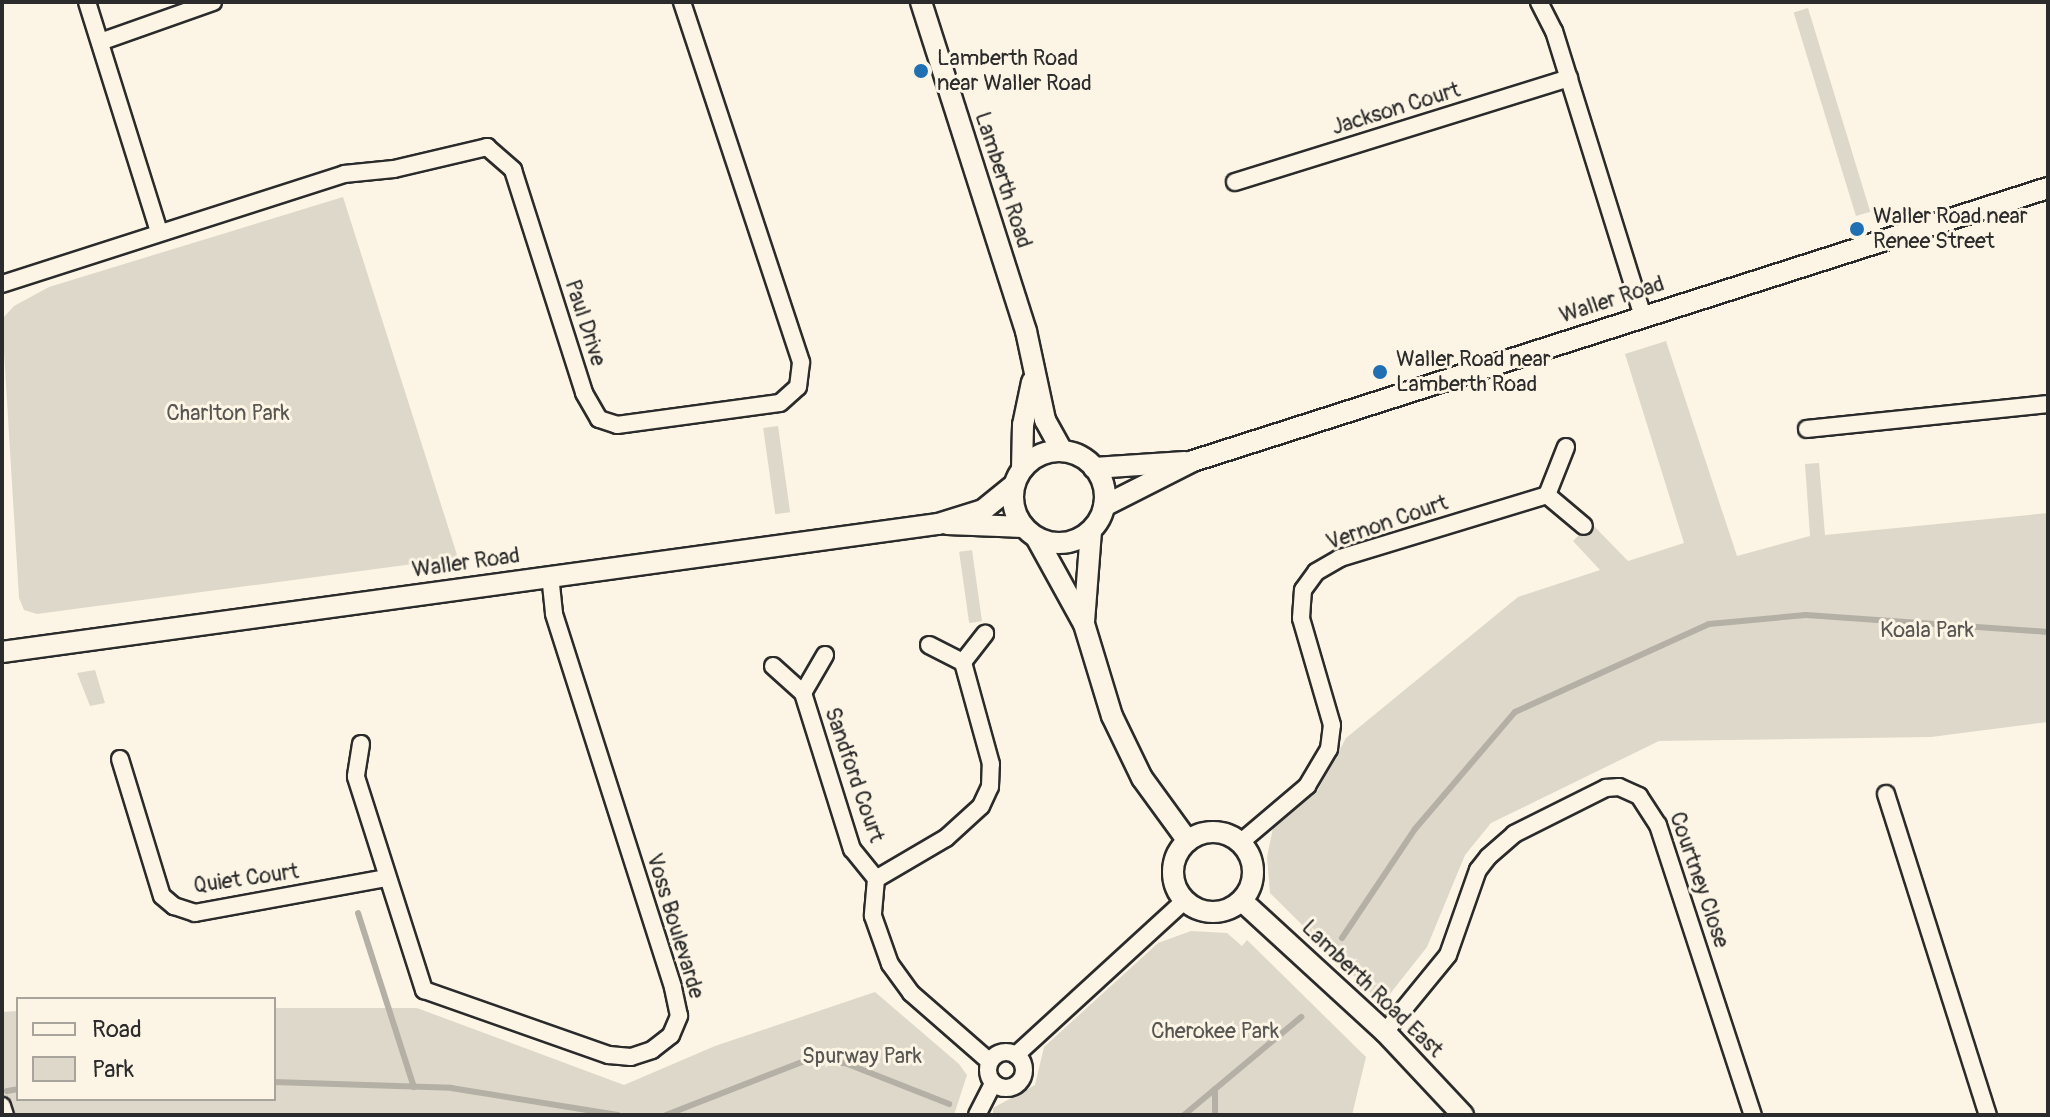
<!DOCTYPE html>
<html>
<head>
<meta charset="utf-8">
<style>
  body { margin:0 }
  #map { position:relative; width:2050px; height:1117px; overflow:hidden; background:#fcf5e5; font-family:Pangolin,sans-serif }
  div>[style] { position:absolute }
  .green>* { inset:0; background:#ded8ca; transform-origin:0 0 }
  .stream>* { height:6px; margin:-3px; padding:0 3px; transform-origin:3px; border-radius:3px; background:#b4b0a5 }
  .roads { filter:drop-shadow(2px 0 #2b2b2b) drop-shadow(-2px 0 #2b2b2b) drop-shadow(0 2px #2b2b2b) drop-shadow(0 -2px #2b2b2b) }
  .minor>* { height:16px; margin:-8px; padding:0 8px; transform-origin:8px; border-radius:8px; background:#fcf5e5 }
  .minor>.ring { margin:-8px; padding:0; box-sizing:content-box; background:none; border:16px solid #fcf5e5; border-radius:50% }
  .tertiary>* { height:20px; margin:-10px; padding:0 10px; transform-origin:10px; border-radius:10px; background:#fcf5e5 }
  .tertiary>.ring { margin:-10px; padding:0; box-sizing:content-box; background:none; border:20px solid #fcf5e5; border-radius:50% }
  .dots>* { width:22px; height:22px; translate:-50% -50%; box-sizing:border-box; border:4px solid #fcf5e5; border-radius:50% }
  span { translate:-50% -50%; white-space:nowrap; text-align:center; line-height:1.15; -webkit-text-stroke:6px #fcf5e5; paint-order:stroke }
  .poi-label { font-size:22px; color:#2b2b2b }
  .left { translate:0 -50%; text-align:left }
  .street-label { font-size:22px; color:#2b2b2b }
  .park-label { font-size:22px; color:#585653 }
  .frame { position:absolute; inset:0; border:4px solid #2b2b2b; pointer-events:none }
  .legend { position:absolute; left:16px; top:997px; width:260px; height:104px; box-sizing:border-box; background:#fcf5e5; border:2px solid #a8a49b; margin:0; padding:10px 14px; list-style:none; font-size:24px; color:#2b2b2b }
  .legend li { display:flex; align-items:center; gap:16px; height:40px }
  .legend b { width:40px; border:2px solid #a8a49b }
</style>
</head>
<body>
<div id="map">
  <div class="green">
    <i style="left:1808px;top:8px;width:213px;height:15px;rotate:73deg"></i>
    <i style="clip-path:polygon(343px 197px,458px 558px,37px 614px,24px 610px,19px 598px,2px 319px,14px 306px,49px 287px)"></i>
    <i style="clip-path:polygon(1666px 341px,1737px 556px,1810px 536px,1805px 464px,1819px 463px,1825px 535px,2048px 513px,2048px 722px,1931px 737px,1659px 741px,1491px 823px,1465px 855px,1427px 947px,1382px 1004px,1270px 893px,1267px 857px,1273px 828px,1318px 790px,1346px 738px,1518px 597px,1600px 570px,1573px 541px,1591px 523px,1628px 561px,1684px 543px,1625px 354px)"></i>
    <i style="left:778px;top:426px;width:87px;height:15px;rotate:82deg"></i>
    <i style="left:972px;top:550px;width:72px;height:13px;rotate:82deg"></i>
    <i style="clip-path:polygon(95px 670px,105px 703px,90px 706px,77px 673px)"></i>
    <i style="clip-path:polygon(1191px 931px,1227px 933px,1242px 946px,1247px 940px,1366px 1057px,1352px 1115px,993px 1115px,993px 1108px,1035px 1085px,1044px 1047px,1158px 943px)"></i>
    <i style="clip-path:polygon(875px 992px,959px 1064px,967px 1075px,954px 1115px,2px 1115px,2px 1012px,18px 1011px,18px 1099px,274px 1099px,274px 1008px,417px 1008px,624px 1085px,715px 1046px)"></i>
  </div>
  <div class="stream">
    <i style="left:358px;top:913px;width:183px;rotate:72.2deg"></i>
    <i style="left:1342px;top:938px;width:131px;rotate:-56.2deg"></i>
    <i style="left:1415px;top:829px;width:154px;rotate:-49.5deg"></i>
    <i style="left:1515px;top:712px;width:213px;rotate:-24.4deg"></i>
    <i style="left:1709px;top:624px;width:97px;rotate:-5.3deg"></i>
    <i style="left:1806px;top:615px;width:243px;rotate:4deg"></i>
    <i style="left:274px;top:1082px;width:177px;rotate:1.9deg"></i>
    <i style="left:451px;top:1088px;width:169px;rotate:9.2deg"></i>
    <i style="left:7px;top:1091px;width:11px;rotate:-10deg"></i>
    <i style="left:666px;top:1115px;width:155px;rotate:-21.3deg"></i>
    <i style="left:810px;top:1059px;width:35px;rotate:7deg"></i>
    <i style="left:845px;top:1063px;width:112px;rotate:21.5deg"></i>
    <i style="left:1184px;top:1115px;width:153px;rotate:-39.9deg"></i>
    <i style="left:1215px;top:1115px;width:26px;rotate:-90deg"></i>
  </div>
  <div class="roads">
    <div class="minor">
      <i style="left:87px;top:2px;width:241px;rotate:72.6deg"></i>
      <i style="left:1539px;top:2px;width:33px;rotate:63deg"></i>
      <i style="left:1554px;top:31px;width:299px;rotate:72.7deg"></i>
      <i style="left:100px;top:42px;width:120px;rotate:-19.5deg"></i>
      <i style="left:1235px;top:182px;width:350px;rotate:-17.3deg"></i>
      <i style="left:2px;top:284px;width:359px;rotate:-17.8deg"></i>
      <i style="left:344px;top:174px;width:50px;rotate:-5.7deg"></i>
      <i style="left:394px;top:169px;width:96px;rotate:-13.3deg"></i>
      <i style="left:487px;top:147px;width:35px;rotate:41deg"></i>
      <i style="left:513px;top:170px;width:234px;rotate:72.3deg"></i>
      <i style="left:584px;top:393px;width:30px;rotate:60deg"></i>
      <i style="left:599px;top:419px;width:19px;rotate:18deg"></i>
      <i style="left:617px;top:425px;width:164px;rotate:-7.7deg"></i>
      <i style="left:780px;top:403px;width:24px;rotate:-42deg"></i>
      <i style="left:798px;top:387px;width:25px;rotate:-83deg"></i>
      <i style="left:801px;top:362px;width:379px;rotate:-108.3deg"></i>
      <i style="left:1807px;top:429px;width:242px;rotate:-5.9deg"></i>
      <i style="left:1566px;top:447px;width:52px;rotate:111.6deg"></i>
      <i style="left:1547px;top:495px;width:48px;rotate:40deg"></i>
      <i style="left:929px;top:645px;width:38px;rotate:27deg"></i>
      <i style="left:963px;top:662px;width:36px;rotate:-52deg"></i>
      <i style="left:773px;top:666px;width:40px;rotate:42deg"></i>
      <i style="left:803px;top:693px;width:164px;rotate:72.6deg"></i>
      <i style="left:852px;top:849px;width:38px;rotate:51deg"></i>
      <i style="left:876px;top:879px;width:37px;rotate:95deg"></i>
      <i style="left:873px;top:916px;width:51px;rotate:70.5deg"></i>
      <i style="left:890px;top:964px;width:36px;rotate:54deg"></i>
      <i style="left:911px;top:993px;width:103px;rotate:41.1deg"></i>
      <i style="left:803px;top:693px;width:44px;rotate:-59.9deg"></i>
      <i style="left:361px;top:744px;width:33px;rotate:99deg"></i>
      <i style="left:356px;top:777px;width:224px;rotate:72.3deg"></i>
      <i style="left:424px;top:990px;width:196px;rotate:19.4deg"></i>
      <i style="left:609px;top:1055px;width:22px;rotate:5deg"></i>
      <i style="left:631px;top:1057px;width:22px;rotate:-18deg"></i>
      <i style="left:652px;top:1050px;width:24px;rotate:-38deg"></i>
      <i style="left:671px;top:1035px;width:21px;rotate:-67deg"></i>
      <i style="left:679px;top:1016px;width:30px;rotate:-102deg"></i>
      <i style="left:673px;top:987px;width:392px;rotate:-107.7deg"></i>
      <i style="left:554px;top:613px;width:37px;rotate:-96deg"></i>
      <i style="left:120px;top:759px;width:143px;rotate:73deg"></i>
      <i style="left:162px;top:896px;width:16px;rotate:40deg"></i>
      <i style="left:174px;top:906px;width:22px;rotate:18deg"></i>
      <i style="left:195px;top:913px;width:194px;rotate:-10.4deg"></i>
      <i style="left:1886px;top:794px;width:337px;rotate:72.4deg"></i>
      <i style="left:1241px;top:842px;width:87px;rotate:-40.3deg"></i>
      <i style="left:1307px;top:786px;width:43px;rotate:-59.3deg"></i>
      <i style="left:1329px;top:749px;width:24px;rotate:-83deg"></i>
      <i style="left:1332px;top:725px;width:111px;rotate:-106.2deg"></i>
      <i style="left:1301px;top:618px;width:28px;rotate:-86deg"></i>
      <i style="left:1303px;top:590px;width:22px;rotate:-54deg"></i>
      <i style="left:1316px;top:572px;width:28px;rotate:-30deg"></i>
      <i style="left:1340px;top:558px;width:216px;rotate:-16.9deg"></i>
      <i style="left:876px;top:879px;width:81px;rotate:-30.4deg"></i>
      <i style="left:946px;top:838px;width:47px;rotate:-42.4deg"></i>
      <i style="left:981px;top:806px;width:21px;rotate:-65deg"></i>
      <i style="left:990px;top:787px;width:23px;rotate:-88deg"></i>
      <i style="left:991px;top:764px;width:106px;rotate:-105.4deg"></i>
      <i style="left:1385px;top:1032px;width:99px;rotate:-50.7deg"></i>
      <i style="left:1448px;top:955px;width:90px;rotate:-70.6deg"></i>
      <i style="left:1478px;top:870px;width:16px;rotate:-52deg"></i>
      <i style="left:1488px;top:857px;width:35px;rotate:-41deg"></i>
      <i style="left:1514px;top:834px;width:103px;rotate:-26.6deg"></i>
      <i style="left:1606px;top:788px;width:13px;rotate:-4deg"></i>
      <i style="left:1619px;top:787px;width:22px;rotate:24deg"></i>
      <i style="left:1639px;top:796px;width:35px;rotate:57deg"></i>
      <i style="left:1658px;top:825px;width:305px;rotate:71.9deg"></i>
      <i class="ring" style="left:988px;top:1052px;width:20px;height:20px"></i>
      <i style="left:1016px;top:1055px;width:228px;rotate:-42.5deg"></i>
      <i style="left:2px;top:1106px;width:9px;rotate:72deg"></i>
      <i style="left:977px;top:1115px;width:35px;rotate:-63deg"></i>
    </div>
    <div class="tertiary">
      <i style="left:921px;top:2px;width:345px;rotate:72.3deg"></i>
      <i style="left:1026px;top:331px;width:91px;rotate:77.9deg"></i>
      <i style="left:1045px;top:420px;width:35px;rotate:61deg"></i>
      <i class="ring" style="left:1013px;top:451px;width:72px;height:72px"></i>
      <i style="left:1094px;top:468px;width:91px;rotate:-3.8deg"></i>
      <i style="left:1022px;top:469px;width:44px;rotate:-88.7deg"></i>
      <i style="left:1023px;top:425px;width:44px;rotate:-78.2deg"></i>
      <i style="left:1104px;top:506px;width:100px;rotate:-26.8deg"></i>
      <i style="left:1193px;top:461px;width:898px;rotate:-17.71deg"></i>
      <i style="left:947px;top:524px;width:76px;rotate:2.3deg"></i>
      <i style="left:1037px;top:539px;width:97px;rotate:61.1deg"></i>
      <i style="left:1084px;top:624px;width:96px;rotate:73.1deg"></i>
      <i style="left:1112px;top:716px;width:69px;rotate:64.2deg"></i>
      <i style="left:1142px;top:778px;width:78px;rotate:53.9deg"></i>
      <i style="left:1084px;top:622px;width:91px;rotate:-85.6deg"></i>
      <i style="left:2px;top:652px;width:945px;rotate:-7.79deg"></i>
      <i style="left:938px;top:524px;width:47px;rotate:-17.3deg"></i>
      <i style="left:983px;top:510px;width:40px;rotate:-39deg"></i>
      <i class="ring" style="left:1173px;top:832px;width:60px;height:60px"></i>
      <i style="left:1242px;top:901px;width:194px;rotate:42.5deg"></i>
      <i style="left:1385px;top:1032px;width:114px;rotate:46.8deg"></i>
    </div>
  </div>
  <div class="dots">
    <i style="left:921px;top:71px;background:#1f6fb2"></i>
    <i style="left:1857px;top:229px;background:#1f6fb2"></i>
    <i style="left:1380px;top:372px;background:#1f6fb2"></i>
  </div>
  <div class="poi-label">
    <span class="left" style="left:937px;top:71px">Lamberth Road<br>near Waller Road</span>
    <span class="left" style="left:1873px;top:229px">Waller Road near<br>Renee Street</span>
    <span class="left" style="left:1396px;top:372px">Waller Road near<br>Lamberth Road</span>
  </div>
  <div class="street-label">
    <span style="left:1396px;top:109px;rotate:-17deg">Jackson Court</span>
    <span style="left:1003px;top:180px;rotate:72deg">Lamberth Road</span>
    <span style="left:1612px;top:300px;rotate:-18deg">Waller Road</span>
    <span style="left:585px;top:323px;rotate:72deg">Paul Drive</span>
    <span style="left:1387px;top:523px;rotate:-19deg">Vernon Court</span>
    <span style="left:466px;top:563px;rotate:-8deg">Waller Road</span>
    <span style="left:854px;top:775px;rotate:71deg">Sandford Court</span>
    <span style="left:246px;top:879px;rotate:-8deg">Quiet Court</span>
    <span style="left:1699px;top:880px;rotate:71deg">Courtney Close</span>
    <span style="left:675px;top:926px;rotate:73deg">Voss Boulevarde</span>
    <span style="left:1372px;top:989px;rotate:44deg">Lamberth Road East</span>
  </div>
  <div class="park-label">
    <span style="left:228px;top:414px">Charlton Park</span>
    <span style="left:1927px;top:631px">Koala Park</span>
    <span style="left:1215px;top:1032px">Cherokee Park</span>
    <span style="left:862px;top:1057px">Spurway Park</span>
  </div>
  <div class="frame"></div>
  <ul class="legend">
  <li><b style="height:10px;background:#fcf5e5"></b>Road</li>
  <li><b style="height:22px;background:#ded8ca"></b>Park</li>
  </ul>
</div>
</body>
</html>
